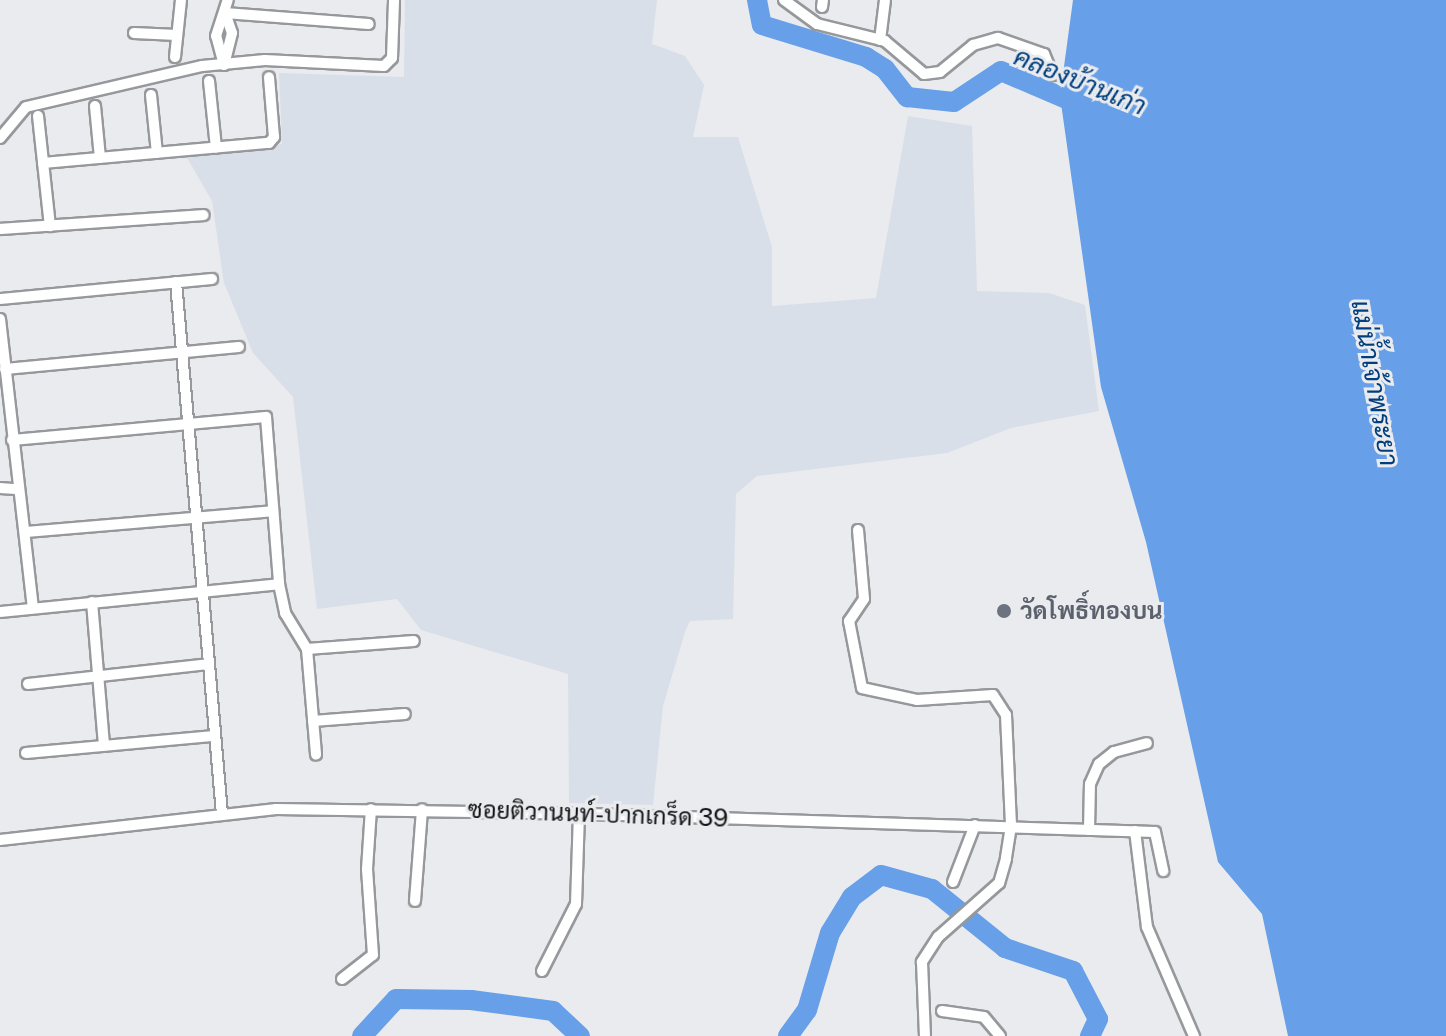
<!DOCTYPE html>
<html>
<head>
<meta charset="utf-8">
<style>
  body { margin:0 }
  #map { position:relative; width:1446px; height:1036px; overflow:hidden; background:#e9ebee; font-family:"Public Sans",Sarabun,sans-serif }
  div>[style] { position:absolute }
  .built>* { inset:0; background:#d9dfe8 }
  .water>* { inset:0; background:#679fe8 }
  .river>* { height:20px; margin:-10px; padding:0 10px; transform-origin:10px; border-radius:10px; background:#679fe8 }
  .roads { filter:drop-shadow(2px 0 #96989b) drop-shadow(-2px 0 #96989b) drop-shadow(0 2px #96989b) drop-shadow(0 -2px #96989b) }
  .street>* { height:10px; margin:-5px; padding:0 5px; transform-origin:5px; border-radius:5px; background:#fff }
  .dots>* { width:22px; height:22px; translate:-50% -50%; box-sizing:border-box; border:4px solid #e9ebee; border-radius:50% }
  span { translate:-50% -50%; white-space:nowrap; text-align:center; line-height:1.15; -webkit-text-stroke:6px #e9ebee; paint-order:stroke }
  .worship-label { font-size:24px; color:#5b616d; font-weight:700 }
  .left { translate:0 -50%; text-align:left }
  .street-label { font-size:24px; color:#131415 }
  .water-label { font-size:26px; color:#013e7e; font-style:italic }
</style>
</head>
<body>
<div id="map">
  <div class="built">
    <i style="clip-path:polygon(405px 0,657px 0,652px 44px,685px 56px,704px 85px,693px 137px,738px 137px,772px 247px,772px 306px,876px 298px,908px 116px,972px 126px,977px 291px,1049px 293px,1085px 305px,1099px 411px,1011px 428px,947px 453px,757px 476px,736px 494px,733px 619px,690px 621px,685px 632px,663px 706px,653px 805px,569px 803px,568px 674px,421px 630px,397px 599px,317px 609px,293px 397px,253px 353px,224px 283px,212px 201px,186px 156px,282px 144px,279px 73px,404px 77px)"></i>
  </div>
  <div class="water">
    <i style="clip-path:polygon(1073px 0,1446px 0,1446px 1036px,1288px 1036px,1262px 914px,1218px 862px,1146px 542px,1101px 387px,1060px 96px)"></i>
  </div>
  <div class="river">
    <i style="left:757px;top:0;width:25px;rotate:79deg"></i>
    <i style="left:762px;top:25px;width:109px;rotate:17.1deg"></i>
    <i style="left:866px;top:57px;width:22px;rotate:32deg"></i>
    <i style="left:885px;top:69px;width:36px;rotate:52deg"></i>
    <i style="left:907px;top:97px;width:47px;rotate:6.1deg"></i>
    <i style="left:954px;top:102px;width:56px;rotate:-33.4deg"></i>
    <i style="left:1001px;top:71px;width:91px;rotate:23.2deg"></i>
    <i style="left:362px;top:1036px;width:50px;rotate:-47.4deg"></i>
    <i style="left:396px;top:999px;width:75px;rotate:0.8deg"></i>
    <i style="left:471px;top:1000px;width:83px;rotate:7.6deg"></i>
    <i style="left:553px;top:1011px;width:37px;rotate:43deg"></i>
    <i style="left:788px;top:1036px;width:32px;rotate:-54deg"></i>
    <i style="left:807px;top:1010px;width:80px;rotate:-73.4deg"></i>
    <i style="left:830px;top:933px;width:42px;rotate:-58.6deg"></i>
    <i style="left:852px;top:897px;width:36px;rotate:-37deg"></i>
    <i style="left:881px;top:875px;width:53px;rotate:15.4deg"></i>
    <i style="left:932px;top:889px;width:94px;rotate:38.9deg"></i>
    <i style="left:1005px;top:948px;width:72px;rotate:18.7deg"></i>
    <i style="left:1073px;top:971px;width:54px;rotate:62.5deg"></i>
    <i style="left:1098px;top:1019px;width:19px;rotate:115deg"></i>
  </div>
  <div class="roads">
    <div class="street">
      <i style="left:784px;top:0;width:41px;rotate:36deg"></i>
      <i style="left:817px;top:24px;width:70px;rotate:14deg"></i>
      <i style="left:885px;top:41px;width:51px;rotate:40.2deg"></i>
      <i style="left:924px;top:74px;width:16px;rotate:-7deg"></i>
      <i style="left:940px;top:72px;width:43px;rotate:-39.3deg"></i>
      <i style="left:973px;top:45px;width:26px;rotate:-16deg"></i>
      <i style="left:998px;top:38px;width:49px;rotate:19.2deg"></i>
      <i style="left:1044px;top:54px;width:23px;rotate:67deg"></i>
      <i style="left:822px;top:7px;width:7px;rotate:-82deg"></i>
      <i style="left:225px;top:13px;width:144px;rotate:4.4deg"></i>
      <i style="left:134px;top:33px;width:43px;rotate:2.7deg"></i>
      <i style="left:880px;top:40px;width:40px;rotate:-82.9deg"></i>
      <i style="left:175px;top:57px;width:57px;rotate:-84deg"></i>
      <i style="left:224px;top:65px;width:30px;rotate:-105deg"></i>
      <i style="left:216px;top:36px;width:38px;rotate:-72deg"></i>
      <i style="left:224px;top:65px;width:33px;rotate:-76deg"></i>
      <i style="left:232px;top:33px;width:21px;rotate:-109deg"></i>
      <i style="left:209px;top:81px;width:67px;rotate:84deg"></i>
      <i style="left:151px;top:95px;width:58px;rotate:84.1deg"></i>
      <i style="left:95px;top:106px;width:52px;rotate:84.5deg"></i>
      <i style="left:38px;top:116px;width:111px;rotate:83.8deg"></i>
      <i style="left:0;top:138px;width:40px;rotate:-50deg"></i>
      <i style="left:26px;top:107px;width:181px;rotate:-13.1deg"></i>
      <i style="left:202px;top:66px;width:63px;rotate:-5.4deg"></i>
      <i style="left:265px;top:60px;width:119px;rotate:2.9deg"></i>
      <i style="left:384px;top:66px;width:11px;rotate:-45deg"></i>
      <i style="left:392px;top:58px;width:58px;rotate:-88deg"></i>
      <i style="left:43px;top:163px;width:227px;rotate:-5.1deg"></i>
      <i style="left:269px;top:143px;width:8px;rotate:-50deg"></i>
      <i style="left:274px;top:137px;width:60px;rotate:-94.8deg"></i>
      <i style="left:0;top:229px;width:204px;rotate:-3.9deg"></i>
      <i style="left:176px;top:282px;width:534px;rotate:85.06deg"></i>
      <i style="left:0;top:299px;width:213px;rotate:-5.4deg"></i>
      <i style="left:0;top:319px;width:291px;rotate:83.5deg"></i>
      <i style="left:5px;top:369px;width:235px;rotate:-5.4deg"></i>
      <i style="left:12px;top:440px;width:255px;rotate:-5.2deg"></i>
      <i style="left:266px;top:417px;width:168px;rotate:85.5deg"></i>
      <i style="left:279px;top:584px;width:30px;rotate:78deg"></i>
      <i style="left:285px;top:613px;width:42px;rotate:58.6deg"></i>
      <i style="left:307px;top:649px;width:106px;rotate:85.1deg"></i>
      <i style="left:0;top:488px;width:16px;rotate:4deg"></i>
      <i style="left:858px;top:530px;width:69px;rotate:85deg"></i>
      <i style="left:864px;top:599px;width:27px;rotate:124deg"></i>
      <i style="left:849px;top:621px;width:68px;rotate:79deg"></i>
      <i style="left:862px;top:688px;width:56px;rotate:12.3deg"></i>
      <i style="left:917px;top:700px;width:76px;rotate:-3.8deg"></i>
      <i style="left:993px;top:695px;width:24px;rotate:57deg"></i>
      <i style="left:1006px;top:715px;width:111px;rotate:87.4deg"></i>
      <i style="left:1011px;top:826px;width:33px;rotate:99deg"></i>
      <i style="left:1006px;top:859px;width:25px;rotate:106deg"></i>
      <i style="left:999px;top:883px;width:81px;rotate:138.5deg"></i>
      <i style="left:938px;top:937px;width:30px;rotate:123deg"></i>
      <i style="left:922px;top:962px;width:74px;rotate:87.7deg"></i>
      <i style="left:25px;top:532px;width:249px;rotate:-4.8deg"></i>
      <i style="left:92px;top:602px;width:144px;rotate:85.2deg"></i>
      <i style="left:0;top:612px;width:280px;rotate:-5.7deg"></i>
      <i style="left:307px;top:649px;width:107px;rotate:-4.3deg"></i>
      <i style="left:28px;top:684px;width:181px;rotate:-6.3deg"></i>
      <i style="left:313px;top:721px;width:92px;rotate:-4.4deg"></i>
      <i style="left:26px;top:753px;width:189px;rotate:-5.2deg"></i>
      <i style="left:1089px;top:830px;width:46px;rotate:-88.8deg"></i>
      <i style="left:1090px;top:784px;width:22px;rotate:-66deg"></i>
      <i style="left:1099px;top:764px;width:19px;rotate:-39deg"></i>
      <i style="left:1114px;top:752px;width:34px;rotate:-15deg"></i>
      <i style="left:1135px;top:831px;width:97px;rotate:82.9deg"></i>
      <i style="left:1147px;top:927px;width:119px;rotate:66.7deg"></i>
      <i style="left:0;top:840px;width:278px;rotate:-6.4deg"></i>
      <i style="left:276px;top:809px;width:313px;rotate:0.9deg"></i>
      <i style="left:589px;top:814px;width:566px;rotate:1.82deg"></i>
      <i style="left:1155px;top:832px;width:40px;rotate:78deg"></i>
      <i style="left:953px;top:882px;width:61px;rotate:-68.9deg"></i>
      <i style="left:415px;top:901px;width:92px;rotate:-85.6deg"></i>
      <i style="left:542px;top:971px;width:75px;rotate:-63.1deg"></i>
      <i style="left:576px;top:904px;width:90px;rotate:-88.1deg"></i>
      <i style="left:342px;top:979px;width:39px;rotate:-38deg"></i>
      <i style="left:373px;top:955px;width:86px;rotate:-94deg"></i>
      <i style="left:367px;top:869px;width:60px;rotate:-86.2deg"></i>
      <i style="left:942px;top:1011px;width:42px;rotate:8.1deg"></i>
      <i style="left:984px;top:1017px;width:25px;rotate:50deg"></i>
    </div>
  </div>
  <div class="dots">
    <i style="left:1004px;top:611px;background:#6b7280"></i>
  </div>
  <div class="worship-label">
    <span class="left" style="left:1020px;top:611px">วัดโพธิ์ทองบน</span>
  </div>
  <div class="street-label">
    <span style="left:598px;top:814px;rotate:2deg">ซอยติวานนท์-ปากเกร็ด 39</span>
  </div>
  <div class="water-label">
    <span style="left:1080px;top:81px;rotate:22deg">คลองบ้านเก่า</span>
    <span style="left:1375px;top:383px;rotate:80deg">แม่น้ำเจ้าพระยา</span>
  </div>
</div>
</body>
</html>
